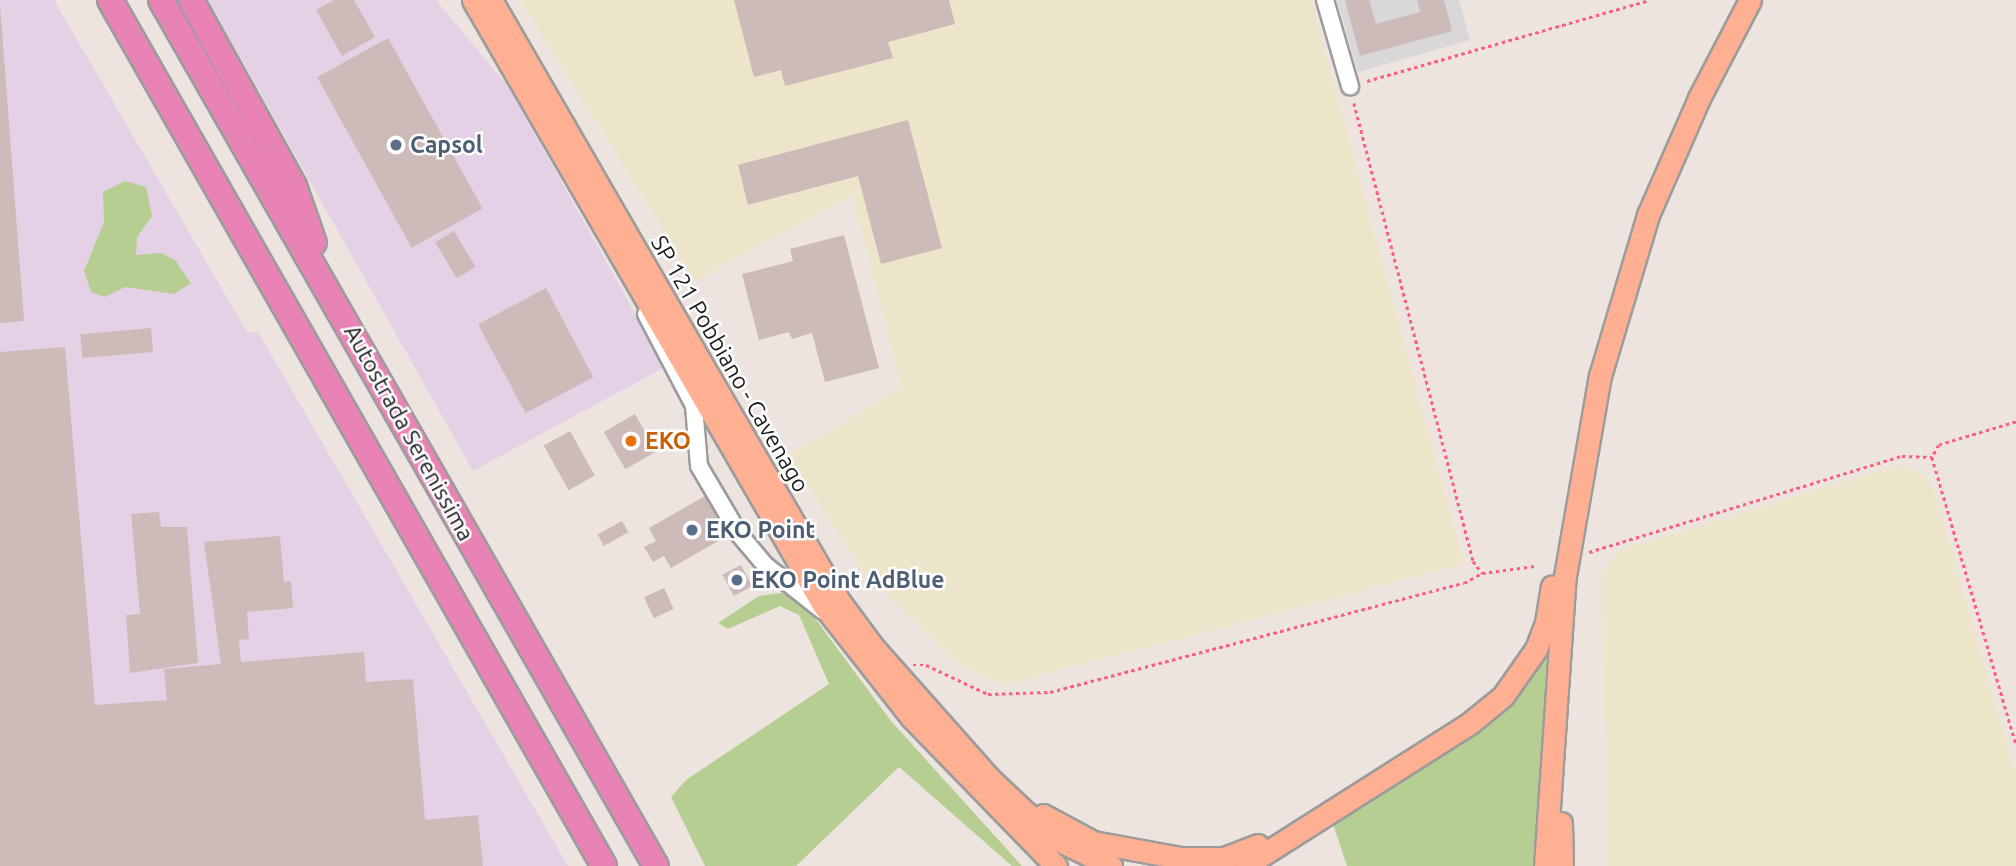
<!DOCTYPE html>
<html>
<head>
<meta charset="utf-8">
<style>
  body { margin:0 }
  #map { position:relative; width:2016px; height:866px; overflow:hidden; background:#ede4df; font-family:Ubuntu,sans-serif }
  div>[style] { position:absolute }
  .residential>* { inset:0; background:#d9d7d8 }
  .industrial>* { inset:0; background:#e4d1e6 }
  .farmland>* { inset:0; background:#ede5c9 }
  .forest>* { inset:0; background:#b6ce92 }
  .building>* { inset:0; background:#cdbbb9; transform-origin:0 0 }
  .path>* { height:2.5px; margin-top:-1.25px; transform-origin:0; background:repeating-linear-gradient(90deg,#ff5e7f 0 3.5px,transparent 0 7px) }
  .roads { filter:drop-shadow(2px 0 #9c9c9c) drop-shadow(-2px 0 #9c9c9c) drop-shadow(0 2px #9c9c9c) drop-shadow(0 -2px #9c9c9c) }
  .minor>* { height:16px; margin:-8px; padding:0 8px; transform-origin:8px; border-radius:8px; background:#fff }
  .major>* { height:21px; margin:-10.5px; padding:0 10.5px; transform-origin:10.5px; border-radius:10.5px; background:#ffaf92 }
  .highway>* { height:24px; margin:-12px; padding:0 12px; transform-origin:12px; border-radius:12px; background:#e982b5 }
  .dots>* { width:19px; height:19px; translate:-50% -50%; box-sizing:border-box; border:4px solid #fff; border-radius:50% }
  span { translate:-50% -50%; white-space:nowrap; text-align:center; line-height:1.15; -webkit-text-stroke:5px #fff; paint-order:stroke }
  .service-label { font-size:23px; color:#4e5e75; font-weight:700 }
  .left { translate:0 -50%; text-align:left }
  .street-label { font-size:23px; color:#1b1b1b }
  .food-label { font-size:23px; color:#c56008; font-weight:700 }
</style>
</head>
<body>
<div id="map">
  <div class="residential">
    <i style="clip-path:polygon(1337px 0,1459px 0,1470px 40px,1358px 72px)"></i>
  </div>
  <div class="industrial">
    <i style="clip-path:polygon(0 0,54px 0,247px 332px,258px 332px,568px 866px,0 866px)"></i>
    <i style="clip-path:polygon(208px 0,436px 0,509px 88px,665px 367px,473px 471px)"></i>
  </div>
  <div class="farmland">
    <i style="clip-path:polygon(520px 0,1311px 0,1464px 564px,1003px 685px,955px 661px,861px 568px,788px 455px,902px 388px,852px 195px,696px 281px)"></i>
    <i style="clip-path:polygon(1899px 465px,1925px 475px,1936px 494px,2016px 777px,2016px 866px,1608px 866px,1601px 576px,1620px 550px)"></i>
  </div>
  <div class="forest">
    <i style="clip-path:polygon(125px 181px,146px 187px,152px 216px,137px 237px,136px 255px,161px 253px,175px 260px,191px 283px,174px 294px,125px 287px,105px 297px,91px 292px,84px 271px,104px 222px,103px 192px)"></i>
    <i style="clip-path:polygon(788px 592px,814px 617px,891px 721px,1022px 866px,1012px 866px,899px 767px,796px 866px,705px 866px,671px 797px,686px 780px,829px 684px,799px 615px,780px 606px,728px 629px,718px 623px,759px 596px)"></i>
    <i style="clip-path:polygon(1546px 647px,1550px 648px,1558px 866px,1347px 866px,1332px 821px,1492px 716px)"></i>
  </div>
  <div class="building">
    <i style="clip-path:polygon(334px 0,354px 0,375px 37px,342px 56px,316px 10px)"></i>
    <i style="clip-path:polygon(734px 0,949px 0,955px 24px,888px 42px,893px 58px,785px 86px,781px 70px,754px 77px)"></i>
    <i style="clip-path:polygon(1345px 0,1369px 0,1376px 24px,1420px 12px,1417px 0,1444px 0,1452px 31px,1360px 56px)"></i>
    <i style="clip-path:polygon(0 4px,24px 321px,0 323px)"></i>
    <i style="left:388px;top:38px;width:195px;height:81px;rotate:61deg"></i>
    <i style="clip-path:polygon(908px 120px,942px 248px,881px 264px,858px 176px,748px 205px,738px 165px)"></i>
    <i style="left:454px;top:231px;width:42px;height:22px;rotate:59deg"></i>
    <i style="clip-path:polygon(844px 235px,879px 368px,825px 382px,812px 333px,792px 339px,789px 332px,759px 340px,742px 274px,793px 261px,790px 249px)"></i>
    <i style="left:546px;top:288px;width:101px;height:77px;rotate:62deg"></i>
    <i style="left:151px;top:328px;width:24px;height:71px;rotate:85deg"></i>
    <i style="clip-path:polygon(65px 347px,95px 705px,167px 700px,164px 669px,221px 664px,204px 542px,280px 536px,284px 582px,291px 581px,293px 608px,247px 612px,249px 639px,239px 640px,241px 662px,364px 652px,366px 682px,413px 679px,425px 820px,478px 815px,483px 866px,0 866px,0 352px)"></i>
    <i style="left:635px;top:414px;width:43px;height:36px;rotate:60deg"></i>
    <i style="left:570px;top:431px;width:51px;height:30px;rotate:61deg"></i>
    <i style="clip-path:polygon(705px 496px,727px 536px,671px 568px,664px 556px,653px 562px,644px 547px,656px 541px,649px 528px)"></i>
    <i style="clip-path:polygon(159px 512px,161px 527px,187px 527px,198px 663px,130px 673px,126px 615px,140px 614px,131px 514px)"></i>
    <i style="left:622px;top:521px;width:13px;height:28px;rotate:61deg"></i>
    <i style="left:741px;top:565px;width:24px;height:21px;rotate:62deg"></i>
    <i style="left:664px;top:588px;width:23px;height:22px;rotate:65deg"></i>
  </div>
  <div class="path">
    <i style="left:1367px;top:81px;width:293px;rotate:-16deg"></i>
    <i style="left:1354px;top:103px;width:473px;rotate:75.4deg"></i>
    <i style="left:1473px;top:561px;width:15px;rotate:53deg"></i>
    <i style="left:1482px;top:573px;width:53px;rotate:-7.5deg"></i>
    <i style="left:2016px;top:422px;width:80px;rotate:163.4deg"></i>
    <i style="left:1939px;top:445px;width:14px;rotate:120deg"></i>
    <i style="left:1932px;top:457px;width:299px;rotate:73.7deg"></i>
    <i style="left:1589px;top:552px;width:327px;rotate:-17.1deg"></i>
    <i style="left:1902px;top:456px;width:30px;rotate:2deg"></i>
    <i style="left:913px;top:665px;width:13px"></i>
    <i style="left:926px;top:665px;width:68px;rotate:25.1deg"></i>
    <i style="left:988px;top:694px;width:62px;rotate:-1.8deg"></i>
    <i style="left:1050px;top:692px;width:428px;rotate:-14.8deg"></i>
    <i style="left:1464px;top:583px;width:21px;rotate:-29deg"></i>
  </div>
  <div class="roads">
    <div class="minor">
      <i style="left:1325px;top:0;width:90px;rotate:73.8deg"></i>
      <i style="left:646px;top:314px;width:104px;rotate:62.4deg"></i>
      <i style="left:694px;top:406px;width:60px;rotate:85.2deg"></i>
      <i style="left:699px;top:466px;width:79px;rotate:59.5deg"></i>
      <i style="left:739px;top:534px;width:40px;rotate:50deg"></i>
      <i style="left:765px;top:565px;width:74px;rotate:38.4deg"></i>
    </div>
    <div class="major">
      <i style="left:473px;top:0;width:699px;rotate:59.95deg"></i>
      <i style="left:823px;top:605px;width:142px;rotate:51.8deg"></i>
      <i style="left:911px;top:717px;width:208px;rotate:45.8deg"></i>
      <i style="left:491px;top:0;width:694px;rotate:59.93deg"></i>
      <i style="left:839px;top:601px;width:57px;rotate:53.5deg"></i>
      <i style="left:873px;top:647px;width:176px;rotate:48.4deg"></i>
      <i style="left:990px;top:779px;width:85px;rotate:43.1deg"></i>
      <i style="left:1052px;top:837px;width:66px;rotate:26.2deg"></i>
      <i style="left:1043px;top:815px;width:57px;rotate:28.4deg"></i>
      <i style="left:1093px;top:842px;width:88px;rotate:10.4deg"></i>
      <i style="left:1180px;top:858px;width:44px"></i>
      <i style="left:1224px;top:858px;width:36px;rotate:-21deg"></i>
      <i style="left:1561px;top:823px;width:43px;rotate:88.7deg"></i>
      <i style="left:1245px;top:866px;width:267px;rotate:-32.4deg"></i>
      <i style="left:1470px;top:723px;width:43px;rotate:-39.3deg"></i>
      <i style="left:1503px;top:696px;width:57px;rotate:-54.9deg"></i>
      <i style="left:1536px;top:649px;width:28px;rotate:-69deg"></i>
      <i style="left:1546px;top:623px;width:37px;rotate:-81deg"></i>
      <i style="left:1545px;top:866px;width:291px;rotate:-86.1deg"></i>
      <i style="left:1565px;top:576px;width:203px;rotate:-80.1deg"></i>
      <i style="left:1600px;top:376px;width:168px;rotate:-73.4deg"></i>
      <i style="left:1648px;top:215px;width:128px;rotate:-66.4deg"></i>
      <i style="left:1699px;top:98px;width:110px;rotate:-62.5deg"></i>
    </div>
    <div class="highway">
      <i style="left:110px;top:0;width:997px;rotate:60.3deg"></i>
      <i style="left:161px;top:0;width:997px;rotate:60.25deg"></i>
      <i style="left:191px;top:0;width:213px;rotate:61deg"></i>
      <i style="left:294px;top:186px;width:60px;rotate:70.7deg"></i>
    </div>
  </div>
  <div class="dots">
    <i style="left:396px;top:145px;background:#5c6f8a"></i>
    <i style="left:631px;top:441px;background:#e8710a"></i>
    <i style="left:692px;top:530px;background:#5c6f8a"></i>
    <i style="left:737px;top:580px;background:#5c6f8a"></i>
  </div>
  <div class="service-label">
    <span class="left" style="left:410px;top:145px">Capsol</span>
    <span class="left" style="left:706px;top:530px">EKO Point</span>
    <span class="left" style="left:751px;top:580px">EKO Point AdBlue</span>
  </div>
  <div class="street-label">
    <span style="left:730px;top:364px;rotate:60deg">SP 121 Pobbiano - Cavenago</span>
    <span style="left:409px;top:433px;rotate:61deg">Autostrada Serenissima</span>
  </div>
  <div class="food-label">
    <span class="left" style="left:645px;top:441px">EKO</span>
  </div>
</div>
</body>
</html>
